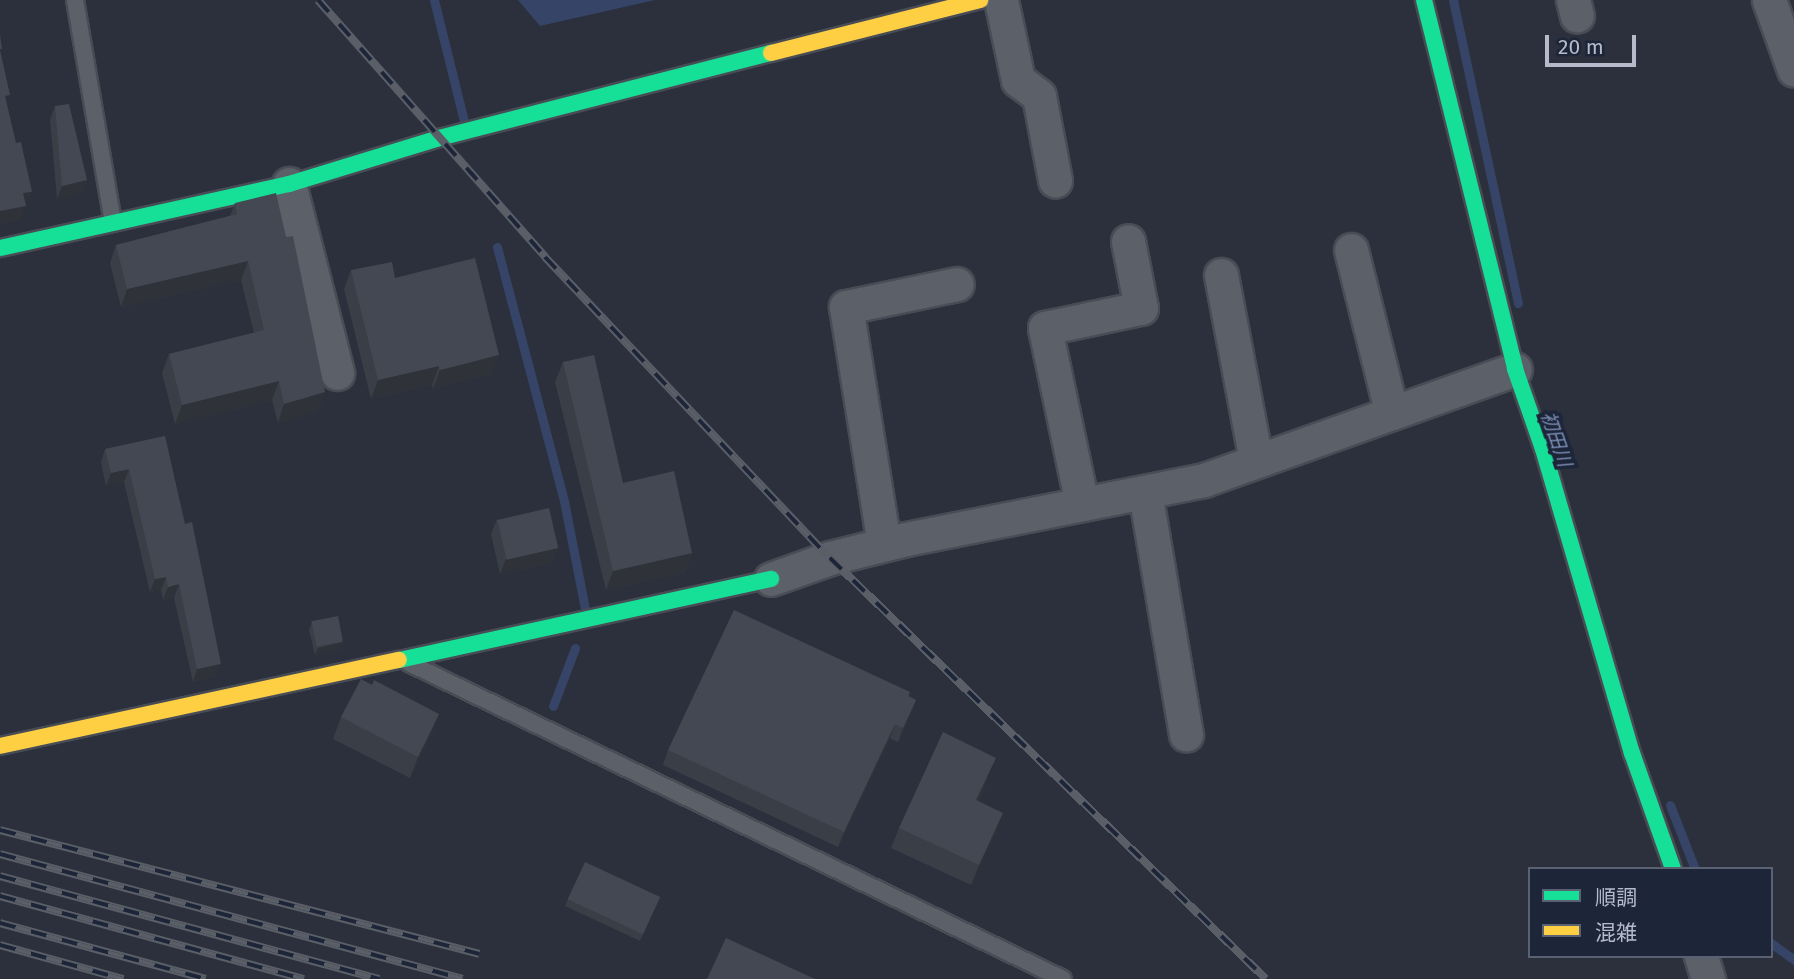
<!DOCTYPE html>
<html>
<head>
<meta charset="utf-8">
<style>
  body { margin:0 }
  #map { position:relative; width:1794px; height:979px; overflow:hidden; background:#2b303c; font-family:"Fira Sans","Noto Sans JP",sans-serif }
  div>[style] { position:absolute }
  .water>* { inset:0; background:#364467 }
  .stream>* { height:9px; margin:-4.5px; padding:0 4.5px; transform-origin:4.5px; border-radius:4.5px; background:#364467 }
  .roads { filter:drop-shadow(2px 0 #484c55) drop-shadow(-2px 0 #484c55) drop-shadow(0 2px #484c55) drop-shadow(0 -2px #484c55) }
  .lane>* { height:16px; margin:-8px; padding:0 8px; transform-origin:8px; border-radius:8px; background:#5c6069 }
  .street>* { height:33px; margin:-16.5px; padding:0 16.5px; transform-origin:16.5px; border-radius:16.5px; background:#5c6069 }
  .fast>* { height:16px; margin:-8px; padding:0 8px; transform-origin:8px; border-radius:8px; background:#16e098 }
  .slow>* { height:16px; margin:-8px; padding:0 8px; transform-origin:8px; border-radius:8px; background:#ffcf43 }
  .rail>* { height:8px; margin-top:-4px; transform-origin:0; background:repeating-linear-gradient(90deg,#1d2538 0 16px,#5a5e67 0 32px); box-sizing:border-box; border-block:2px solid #5a5e67 }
  .wall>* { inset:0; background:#3a3e47 }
  .shaded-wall>* { inset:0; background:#303239 }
  .building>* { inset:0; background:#444852; transform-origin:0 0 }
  span { translate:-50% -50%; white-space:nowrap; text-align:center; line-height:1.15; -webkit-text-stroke:7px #1d2538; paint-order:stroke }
  .water-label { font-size:19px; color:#7c8db5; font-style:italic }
  .legend { position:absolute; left:1528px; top:867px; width:245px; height:91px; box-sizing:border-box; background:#1d2538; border:2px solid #5a6173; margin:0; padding:9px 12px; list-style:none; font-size:21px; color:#b6bbcc }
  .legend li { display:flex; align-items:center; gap:14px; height:35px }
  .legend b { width:35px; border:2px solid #5a6173 }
  .scale { position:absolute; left:1545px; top:35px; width:91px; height:32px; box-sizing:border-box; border:4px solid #b6bbcc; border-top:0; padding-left:9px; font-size:21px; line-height:24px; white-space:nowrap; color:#b6bbcc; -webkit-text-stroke:5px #1d2538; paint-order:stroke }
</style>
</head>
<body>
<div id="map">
  <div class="water">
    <i style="clip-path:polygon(518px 0,655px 0,540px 26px)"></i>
  </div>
  <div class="stream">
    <i style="left:434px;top:0;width:125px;rotate:76.1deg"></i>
    <i style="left:1453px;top:0;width:310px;rotate:77.9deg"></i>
    <i style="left:497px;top:247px;width:263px;rotate:75.2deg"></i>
    <i style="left:564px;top:501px;width:110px;rotate:79deg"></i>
    <i style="left:553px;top:706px;width:62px;rotate:-69.2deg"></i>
    <i style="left:1670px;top:805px;width:69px;rotate:68.7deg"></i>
    <i style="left:1771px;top:943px;width:29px;rotate:36deg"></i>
  </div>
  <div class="roads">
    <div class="lane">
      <i style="left:75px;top:0;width:226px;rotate:80.3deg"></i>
      <i style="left:409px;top:663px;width:726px;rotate:25.79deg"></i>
    </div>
    <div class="street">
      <i style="left:1001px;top:0;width:82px;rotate:78deg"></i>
      <i style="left:1018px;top:80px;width:26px;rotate:37deg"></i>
      <i style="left:1039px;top:96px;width:86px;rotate:79.2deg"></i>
      <i style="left:1573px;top:0;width:16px;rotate:76deg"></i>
      <i style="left:1769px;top:0;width:74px;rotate:70.3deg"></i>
      <i style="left:289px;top:184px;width:195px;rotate:75.7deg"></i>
      <i style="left:1351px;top:250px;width:166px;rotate:76deg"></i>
      <i style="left:1221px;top:275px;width:189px;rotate:79.3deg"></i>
      <i style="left:1145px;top:492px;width:246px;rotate:80.4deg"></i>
      <i style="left:1082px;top:504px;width:180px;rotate:-101.9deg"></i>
      <i style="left:1045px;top:328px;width:98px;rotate:-11.8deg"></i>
      <i style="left:1141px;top:308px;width:68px;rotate:-101deg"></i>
      <i style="left:884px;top:544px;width:240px;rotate:-99.1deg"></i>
      <i style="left:846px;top:307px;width:113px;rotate:-11.7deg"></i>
      <i style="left:771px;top:579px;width:63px;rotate:-19.6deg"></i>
      <i style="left:830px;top:558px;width:78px;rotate:-14deg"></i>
      <i style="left:906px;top:539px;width:304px;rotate:-11.2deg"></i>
      <i style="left:1204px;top:480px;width:330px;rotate:-19.6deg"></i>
      <i style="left:1701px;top:956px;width:24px;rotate:73deg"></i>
    </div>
    <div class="fast">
      <i style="left:1424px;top:0;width:380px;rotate:76.1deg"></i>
      <i style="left:1515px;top:369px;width:85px;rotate:70.7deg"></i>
      <i style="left:1543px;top:449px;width:317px;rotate:73.7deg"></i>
      <i style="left:1632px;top:753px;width:123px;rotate:70.5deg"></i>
      <i style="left:0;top:248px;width:296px;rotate:-12.5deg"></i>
      <i style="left:289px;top:184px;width:157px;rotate:-17deg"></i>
      <i style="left:439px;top:138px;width:343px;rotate:-14.4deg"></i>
      <i style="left:399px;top:660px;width:381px;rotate:-12.3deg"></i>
    </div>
    <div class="slow">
      <i style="left:771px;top:53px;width:216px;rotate:-14.2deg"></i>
      <i style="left:0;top:746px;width:408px;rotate:-12.2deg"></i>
    </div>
  </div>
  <div class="rail">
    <i style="left:318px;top:0;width:343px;rotate:48.5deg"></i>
    <i style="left:545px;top:257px;width:415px;rotate:46.6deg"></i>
    <i style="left:830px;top:558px;width:606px;rotate:44deg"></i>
    <i style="left:0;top:830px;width:495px;rotate:14.5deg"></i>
    <i style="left:0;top:854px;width:479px;rotate:15.1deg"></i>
    <i style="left:0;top:876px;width:393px;rotate:15.2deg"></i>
    <i style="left:0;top:896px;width:315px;rotate:15.3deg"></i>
    <i style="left:0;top:923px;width:213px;rotate:15.2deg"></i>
    <i style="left:0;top:945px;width:128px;rotate:15.5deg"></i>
  </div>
  <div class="wall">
    <i style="clip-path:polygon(55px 106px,87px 180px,82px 193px,57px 199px,50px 120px)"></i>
    <i style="clip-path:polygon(235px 203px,319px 411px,278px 423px,272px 400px,175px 424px,162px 373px,169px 354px,254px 333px,241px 280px,121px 307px,110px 263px,116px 245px,230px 216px)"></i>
    <i style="clip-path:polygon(351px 270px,395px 278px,492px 374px,433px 389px,432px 385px,371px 399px,344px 289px)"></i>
    <i style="clip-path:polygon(563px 362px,623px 483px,692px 553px,685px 573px,606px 590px,555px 382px)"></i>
    <i style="clip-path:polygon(165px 436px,216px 677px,193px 682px,174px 598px,163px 600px,161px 590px,150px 592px,124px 482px,106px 486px,101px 462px,105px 449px)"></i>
    <i style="clip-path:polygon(497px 519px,558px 548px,552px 563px,500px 574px,491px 534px)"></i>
    <i style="clip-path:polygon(312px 622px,343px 642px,341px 649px,315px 655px,309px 630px)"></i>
    <i style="clip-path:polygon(372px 685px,439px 714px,431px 735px,410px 778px,333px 739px,341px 717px)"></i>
    <i style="clip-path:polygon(910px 692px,909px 696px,916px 700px,911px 714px,898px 742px,890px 738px,838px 847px,663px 765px,668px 750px)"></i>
    <i style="clip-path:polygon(988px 778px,978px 801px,996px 833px,971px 885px,891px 848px,899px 828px)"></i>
    <i style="clip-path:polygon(660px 897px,640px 941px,565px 906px,568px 899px)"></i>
  </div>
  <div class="shaded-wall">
    <i style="clip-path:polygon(87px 180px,82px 193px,57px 199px,62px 186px)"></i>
    <i style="clip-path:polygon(32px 192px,20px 220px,0 225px,0 211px,23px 193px)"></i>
    <i style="clip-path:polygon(248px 261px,241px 280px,121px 307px,127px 289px)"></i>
    <i style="clip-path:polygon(499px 355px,492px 374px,433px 389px,440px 370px)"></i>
    <i style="clip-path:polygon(439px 366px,432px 385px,371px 399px,378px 380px)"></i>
    <i style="clip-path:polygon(279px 381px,272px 400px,175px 424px,182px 405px)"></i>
    <i style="clip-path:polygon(325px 392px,319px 411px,278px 423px,284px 404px)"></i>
    <i style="clip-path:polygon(129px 469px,124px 482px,106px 486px,111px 473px)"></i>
    <i style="clip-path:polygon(558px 548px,552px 563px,500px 574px,506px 559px)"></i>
    <i style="clip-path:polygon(692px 553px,685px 573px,606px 590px,613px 571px)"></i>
    <i style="clip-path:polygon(166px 577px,161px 590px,150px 592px,155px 579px)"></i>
    <i style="clip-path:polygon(179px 584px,174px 598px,163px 600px,168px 587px)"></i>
    <i style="clip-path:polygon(343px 642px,341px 649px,315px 655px,318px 648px)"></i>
    <i style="clip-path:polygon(221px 664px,216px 677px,193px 682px,197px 669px)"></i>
    <i style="clip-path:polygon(916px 700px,911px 714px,898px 742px,903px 728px)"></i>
    <i style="clip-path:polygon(439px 714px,431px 735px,410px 778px,418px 757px)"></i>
    <i style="clip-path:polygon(895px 724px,890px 738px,838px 847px,844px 832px)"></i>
    <i style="clip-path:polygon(996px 758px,988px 778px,968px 820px,976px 800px)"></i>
    <i style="clip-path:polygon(1003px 813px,996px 833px,971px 885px,979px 865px)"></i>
  </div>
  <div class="building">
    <i style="clip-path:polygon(0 35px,2px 49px,0 49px)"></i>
    <i style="clip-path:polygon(0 50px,10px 95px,5px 96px,16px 143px,21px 142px,32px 192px,23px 193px,26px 206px,0 211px)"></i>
    <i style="clip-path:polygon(69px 104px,87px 180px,62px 186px,55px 106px)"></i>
    <i style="clip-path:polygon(276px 193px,286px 237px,293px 236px,325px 392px,284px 404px,279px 381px,182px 405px,169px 354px,264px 330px,248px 261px,127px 289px,116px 245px,237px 214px,235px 203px)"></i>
    <i style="clip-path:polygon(475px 258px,499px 355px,440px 370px,439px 366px,378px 380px,351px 270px,392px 262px,395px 278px)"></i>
    <i style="clip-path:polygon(594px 355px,623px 483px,674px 471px,692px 553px,613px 571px,563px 362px)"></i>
    <i style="clip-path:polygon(165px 436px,185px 524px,192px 522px,221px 664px,197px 669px,179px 584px,168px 587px,166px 577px,155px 579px,129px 469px,111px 473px,105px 449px)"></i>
    <i style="left:549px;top:508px;width:41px;height:53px;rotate:77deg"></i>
    <i style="clip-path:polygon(734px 610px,910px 692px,908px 696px,916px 700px,903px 728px,895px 724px,844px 832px,668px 750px)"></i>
    <i style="left:338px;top:616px;width:26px;height:27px;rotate:79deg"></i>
    <i style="clip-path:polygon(361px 679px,372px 685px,374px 680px,439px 714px,418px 757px,341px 717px)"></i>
    <i style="clip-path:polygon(943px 732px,996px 758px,976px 800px,1003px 813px,979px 865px,899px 828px)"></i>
    <i style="left:585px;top:862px;width:83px;height:41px;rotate:25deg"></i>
    <i style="clip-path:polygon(726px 938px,815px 979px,707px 979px)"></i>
  </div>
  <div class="water-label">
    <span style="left:1556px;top:439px;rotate:71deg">初田川</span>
  </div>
  <ul class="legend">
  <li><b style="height:9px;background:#16e098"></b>順調</li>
  <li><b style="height:9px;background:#ffcf43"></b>混雑</li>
  </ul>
  <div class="scale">20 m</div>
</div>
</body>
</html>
